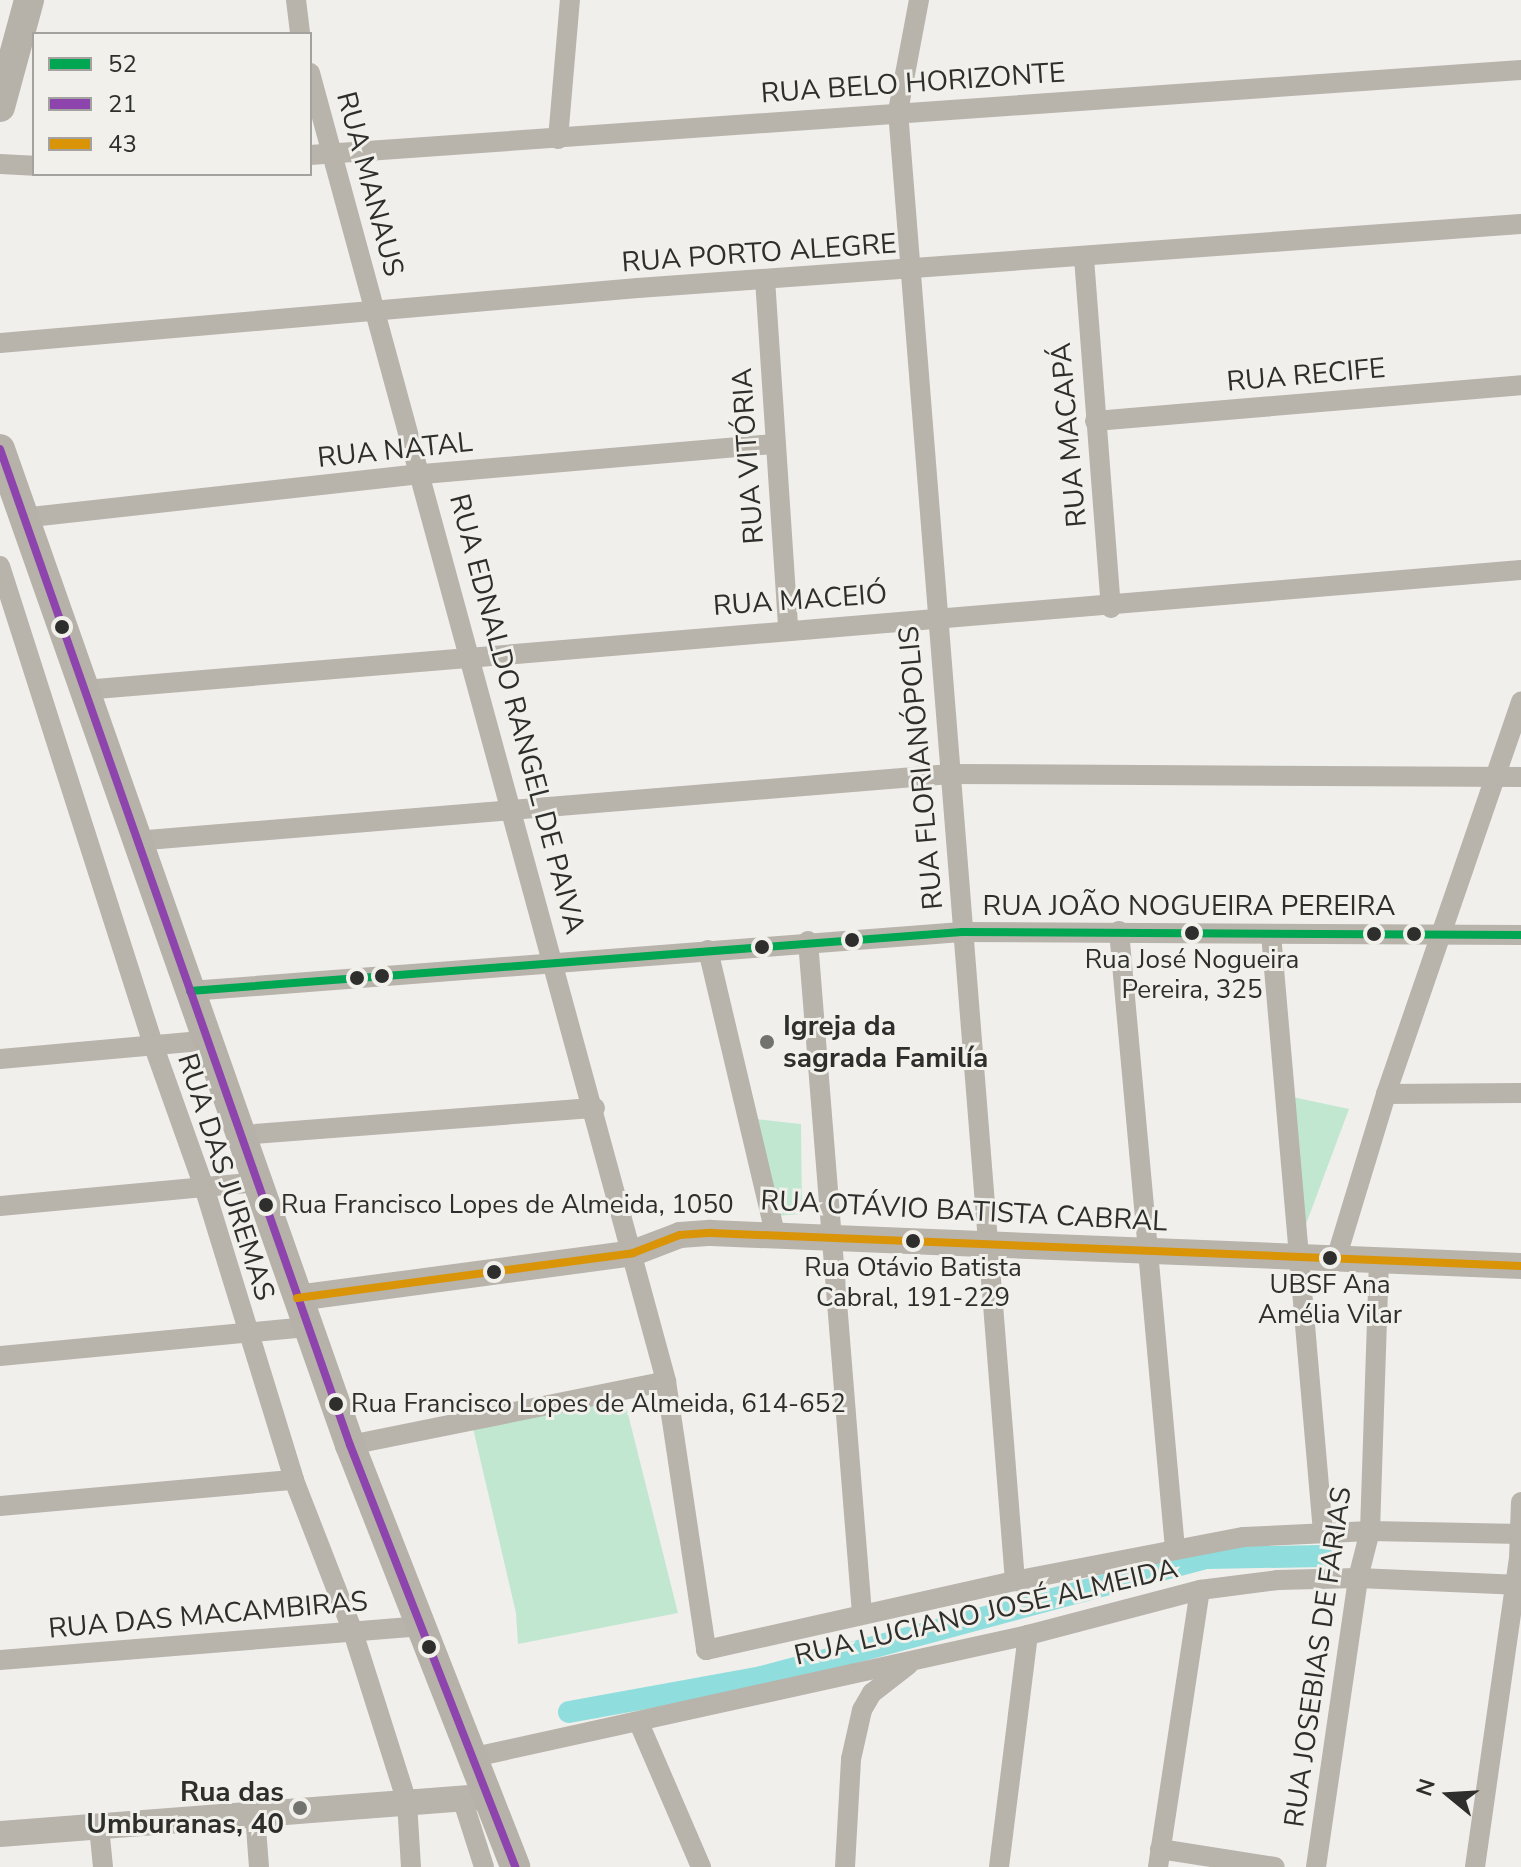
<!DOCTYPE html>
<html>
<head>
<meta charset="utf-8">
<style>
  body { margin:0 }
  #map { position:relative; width:1521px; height:1867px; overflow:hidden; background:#f0efec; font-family:"Nunito Sans",sans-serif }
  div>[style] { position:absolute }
  .green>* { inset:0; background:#c2e7d1 }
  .canal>* { height:22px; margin:-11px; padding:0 11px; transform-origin:11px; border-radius:11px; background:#8fdddc }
  .minor>* { height:20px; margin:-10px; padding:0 10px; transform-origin:10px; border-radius:10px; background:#b8b3ab }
  .tertiary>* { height:26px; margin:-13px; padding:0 13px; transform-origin:13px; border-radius:13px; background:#b8b3ab }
  .secondary>* { height:30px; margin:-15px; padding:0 15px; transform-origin:15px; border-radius:15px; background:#b6b2a9 }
  .bus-1>* { height:8px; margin:-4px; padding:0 4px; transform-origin:4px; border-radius:4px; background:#00a651 }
  .bus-2>* { height:8px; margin:-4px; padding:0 4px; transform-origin:4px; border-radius:4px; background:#8e44ad }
  .bus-3>* { height:8px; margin:-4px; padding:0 4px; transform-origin:4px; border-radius:4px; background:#d99407 }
  .dots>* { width:22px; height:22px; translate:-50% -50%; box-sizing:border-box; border:4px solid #f1f0eb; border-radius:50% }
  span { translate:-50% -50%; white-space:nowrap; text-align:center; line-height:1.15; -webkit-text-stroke:6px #f1f0eb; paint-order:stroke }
  .bus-label { font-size:26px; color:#2e2e2c }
  .left { translate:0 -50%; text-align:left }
  .street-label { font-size:28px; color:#2e2e2c }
  .poi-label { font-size:28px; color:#2e2e2c; font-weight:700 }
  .right { translate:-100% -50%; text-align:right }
  .legend { position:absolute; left:32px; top:32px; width:280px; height:144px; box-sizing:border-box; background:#f1f0eb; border:2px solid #a3a29f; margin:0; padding:10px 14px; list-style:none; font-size:24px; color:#2e2e2c }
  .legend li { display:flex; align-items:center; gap:16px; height:40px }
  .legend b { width:40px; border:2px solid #a3a29f }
  .north { position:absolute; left:1409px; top:1755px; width:80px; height:80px; -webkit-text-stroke:6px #f1f0eb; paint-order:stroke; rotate:288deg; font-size:22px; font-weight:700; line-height:32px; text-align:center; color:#2e2e2c }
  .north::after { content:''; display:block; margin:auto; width:28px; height:36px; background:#2e2e2c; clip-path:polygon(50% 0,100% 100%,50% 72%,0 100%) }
</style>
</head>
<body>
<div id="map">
  <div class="green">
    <i style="clip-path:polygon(1288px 1096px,1349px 1109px,1299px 1243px)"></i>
    <i style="clip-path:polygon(756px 1119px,801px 1124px,802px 1214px,775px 1216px)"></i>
    <i style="clip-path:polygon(624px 1398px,678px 1613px,518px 1644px,516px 1613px,472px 1424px)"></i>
  </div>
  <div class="canal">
    <i style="left:569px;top:1712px;width:196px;rotate:-10.3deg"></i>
    <i style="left:762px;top:1677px;width:461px;rotate:-15deg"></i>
    <i style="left:1207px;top:1558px;width:116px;rotate:-1deg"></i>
  </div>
  <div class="minor">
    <i style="left:296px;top:0;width:34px;rotate:83deg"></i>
    <i style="left:919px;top:0;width:113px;rotate:100.7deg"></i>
    <i style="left:898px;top:111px;width:1475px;rotate:85.45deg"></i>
    <i style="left:310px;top:73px;width:1356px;rotate:74.77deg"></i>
    <i style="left:666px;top:1381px;width:272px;rotate:81.5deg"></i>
    <i style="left:706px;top:1650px;width:317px;rotate:-12.6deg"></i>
    <i style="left:1015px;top:1581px;width:233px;rotate:-10.9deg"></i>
    <i style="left:1244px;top:1537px;width:126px;rotate:-2.7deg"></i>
    <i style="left:1370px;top:1531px;width:151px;rotate:1.1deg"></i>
    <i style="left:558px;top:139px;width:140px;rotate:-85.1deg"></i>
    <i style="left:310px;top:155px;width:1214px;rotate:-4.02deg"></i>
    <i style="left:0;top:164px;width:34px;rotate:3deg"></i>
    <i style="left:1084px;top:258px;width:351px;rotate:85.6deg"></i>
    <i style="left:765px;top:279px;width:350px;rotate:86.2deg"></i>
    <i style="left:0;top:343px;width:640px;rotate:-4.93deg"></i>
    <i style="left:638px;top:288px;width:885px;rotate:-4.15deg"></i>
    <i style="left:1095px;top:421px;width:428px;rotate:-4.8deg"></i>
    <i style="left:22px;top:518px;width:403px;rotate:-6.3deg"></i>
    <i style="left:423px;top:474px;width:353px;rotate:-4.9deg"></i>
    <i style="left:0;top:566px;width:502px;rotate:72.25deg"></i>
    <i style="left:153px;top:1044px;width:155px;rotate:70.4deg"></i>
    <i style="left:205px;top:1190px;width:303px;rotate:72.9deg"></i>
    <i style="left:294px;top:1480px;width:163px;rotate:68.8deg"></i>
    <i style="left:353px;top:1632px;width:178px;rotate:72.4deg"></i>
    <i style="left:407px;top:1802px;width:65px;rotate:86.5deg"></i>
    <i style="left:84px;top:690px;width:1442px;rotate:-4.77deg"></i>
    <i style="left:135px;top:841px;width:818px;rotate:-4.7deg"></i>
    <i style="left:950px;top:774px;width:571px;rotate:0.3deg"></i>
    <i style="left:1119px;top:931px;width:621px;rotate:84.82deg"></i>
    <i style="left:1271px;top:934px;width:600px;rotate:85.03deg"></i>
    <i style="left:808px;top:941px;width:674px;rotate:85.41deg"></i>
    <i style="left:708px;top:950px;width:291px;rotate:76.7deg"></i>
    <i style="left:190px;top:991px;width:774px;rotate:-4.37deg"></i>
    <i style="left:962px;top:932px;width:559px;rotate:0.31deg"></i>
    <i style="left:0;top:1059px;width:213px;rotate:-5.1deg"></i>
    <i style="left:1386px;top:1094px;width:135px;rotate:-0.4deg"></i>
    <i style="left:242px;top:1135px;width:354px;rotate:-4.4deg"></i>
    <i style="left:0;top:1206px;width:261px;rotate:-5.3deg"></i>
    <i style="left:1336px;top:1259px;width:172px;rotate:-73.1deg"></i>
    <i style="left:1386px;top:1094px;width:415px;rotate:-71deg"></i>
    <i style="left:0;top:1356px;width:309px;rotate:-5.4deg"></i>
    <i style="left:350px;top:1445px;width:322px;rotate:-11.4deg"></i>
    <i style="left:0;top:1506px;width:295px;rotate:-5.1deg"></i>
    <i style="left:0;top:1660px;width:421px;rotate:-4.6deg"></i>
    <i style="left:639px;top:1723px;width:157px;rotate:66.7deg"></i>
    <i style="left:470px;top:1758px;width:571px;rotate:-12.43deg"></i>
    <i style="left:1028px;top:1635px;width:178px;rotate:-14.7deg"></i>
    <i style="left:1200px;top:1590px;width:79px;rotate:-7.3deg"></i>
    <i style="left:1278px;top:1580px;width:80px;rotate:-1.4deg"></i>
    <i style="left:1358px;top:1578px;width:163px;rotate:2.5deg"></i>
    <i style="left:462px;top:1798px;width:72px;rotate:72.3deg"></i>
    <i style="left:255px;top:1814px;width:53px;rotate:85.7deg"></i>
    <i style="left:99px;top:1827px;width:40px;rotate:84.3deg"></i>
    <i style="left:1160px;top:1849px;width:116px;rotate:8.9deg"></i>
    <i style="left:845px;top:1867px;width:108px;rotate:-86.8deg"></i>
    <i style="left:851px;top:1759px;width:50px;rotate:-77.3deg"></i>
    <i style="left:862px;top:1710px;width:20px;rotate:-60deg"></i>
    <i style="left:872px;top:1693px;width:46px;rotate:-37.9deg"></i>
    <i style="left:999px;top:1867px;width:234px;rotate:-82.9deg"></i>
    <i style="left:1158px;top:1867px;width:280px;rotate:-81.4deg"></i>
    <i style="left:1316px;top:1867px;width:292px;rotate:-81.7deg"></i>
    <i style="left:1358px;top:1578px;width:49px;rotate:-75.7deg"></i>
    <i style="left:1370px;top:1531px;width:269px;rotate:-88.1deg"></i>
    <i style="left:1475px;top:1867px;width:311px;rotate:-81.9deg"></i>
    <i style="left:1519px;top:1559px;width:57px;rotate:-88deg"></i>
  </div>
  <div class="tertiary">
    <i style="left:297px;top:1298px;width:339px;rotate:-7.6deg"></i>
    <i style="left:633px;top:1253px;width:50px;rotate:-21deg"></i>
    <i style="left:680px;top:1235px;width:31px;rotate:-4deg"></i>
    <i style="left:711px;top:1233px;width:811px;rotate:2.33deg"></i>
    <i style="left:0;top:1834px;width:487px;rotate:-4.4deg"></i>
  </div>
  <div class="secondary">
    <i style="left:0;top:107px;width:111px;rotate:-74.8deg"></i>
    <i style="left:0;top:449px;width:1056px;rotate:70.64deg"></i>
    <i style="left:350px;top:1445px;width:453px;rotate:68.6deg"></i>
  </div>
  <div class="bus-1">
    <i style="left:190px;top:991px;width:774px;rotate:-4.37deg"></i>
    <i style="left:962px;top:932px;width:559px;rotate:0.31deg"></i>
  </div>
  <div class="bus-2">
    <i style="left:0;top:449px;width:1056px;rotate:70.64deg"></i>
    <i style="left:350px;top:1445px;width:453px;rotate:68.6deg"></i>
  </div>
  <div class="bus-3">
    <i style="left:297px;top:1298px;width:339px;rotate:-7.6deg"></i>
    <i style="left:633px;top:1253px;width:50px;rotate:-21deg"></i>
    <i style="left:680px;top:1235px;width:31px;rotate:-4deg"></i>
    <i style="left:711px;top:1233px;width:811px;rotate:2.33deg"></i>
  </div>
  <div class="dots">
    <i style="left:62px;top:627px;background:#2e2e2c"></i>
    <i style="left:1192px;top:933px;background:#2e2e2c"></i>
    <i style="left:1374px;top:934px;background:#2e2e2c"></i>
    <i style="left:1414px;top:934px;background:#2e2e2c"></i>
    <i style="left:852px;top:940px;background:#2e2e2c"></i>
    <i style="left:762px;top:947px;background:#2e2e2c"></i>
    <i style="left:382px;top:976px;background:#2e2e2c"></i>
    <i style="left:357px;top:978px;background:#2e2e2c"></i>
    <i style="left:767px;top:1042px;background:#72726f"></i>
    <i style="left:266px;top:1205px;background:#2e2e2c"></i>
    <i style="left:913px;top:1241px;background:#2e2e2c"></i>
    <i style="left:1330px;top:1258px;background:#2e2e2c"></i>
    <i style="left:494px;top:1272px;background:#2e2e2c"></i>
    <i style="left:336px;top:1404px;background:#2e2e2c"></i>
    <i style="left:429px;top:1647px;background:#2e2e2c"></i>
    <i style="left:300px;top:1808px;background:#72726f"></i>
  </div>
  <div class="bus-label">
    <span style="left:1192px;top:975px">Rua José Nogueira<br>Pereira, 325</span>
    <span class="left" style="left:281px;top:1205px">Rua Francisco Lopes de Almeida, 1050</span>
    <span style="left:913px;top:1283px">Rua Otávio Batista<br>Cabral, 191-229</span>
    <span style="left:1330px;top:1300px">UBSF Ana<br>Amélia Vilar</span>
    <span class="left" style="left:351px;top:1404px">Rua Francisco Lopes de Almeida, 614-652</span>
  </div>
  <div class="street-label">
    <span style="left:913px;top:83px;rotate:-4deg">RUA BELO HORIZONTE</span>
    <span style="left:370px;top:184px;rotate:75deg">RUA MANAUS</span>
    <span style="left:759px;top:253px;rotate:-4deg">RUA PORTO ALEGRE</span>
    <span style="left:1306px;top:375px;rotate:-5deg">RUA RECIFE</span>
    <span style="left:1069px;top:435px;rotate:-95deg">RUA MACAPÁ</span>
    <span style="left:395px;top:450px;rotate:-6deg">RUA NATAL</span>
    <span style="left:748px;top:456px;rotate:-94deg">RUA VITÓRIA</span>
    <span style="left:800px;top:600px;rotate:-4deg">RUA MACEIÓ</span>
    <span style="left:517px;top:714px;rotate:75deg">RUA EDNALDO RANGEL DE PAIVA</span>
    <span style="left:921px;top:768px;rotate:-95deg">RUA FLORIANÓPOLIS</span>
    <span style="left:1189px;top:906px">RUA JOÃO NOGUEIRA PEREIRA</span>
    <span style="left:226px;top:1177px;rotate:72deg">RUA DAS JUREMAS</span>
    <span style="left:964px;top:1211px;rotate:3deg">RUA OTÁVIO BATISTA CABRAL</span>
    <span style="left:986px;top:1612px;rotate:-13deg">RUA LUCIANO JOSÉ ALMEIDA</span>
    <span style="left:208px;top:1615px;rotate:-5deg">RUA DAS MACAMBIRAS</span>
    <span style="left:1318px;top:1657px;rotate:-82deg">RUA JOSEBIAS DE FARIAS</span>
  </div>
  <div class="poi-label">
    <span class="left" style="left:783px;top:1042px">Igreja da<br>sagrada Familía</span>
    <span class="right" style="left:284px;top:1808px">Rua das<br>Umburanas, 40</span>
  </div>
  <ul class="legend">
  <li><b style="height:10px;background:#00a651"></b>52</li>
  <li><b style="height:10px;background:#8e44ad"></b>21</li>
  <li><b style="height:10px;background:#d99407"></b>43</li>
  </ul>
  <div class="north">N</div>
</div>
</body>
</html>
